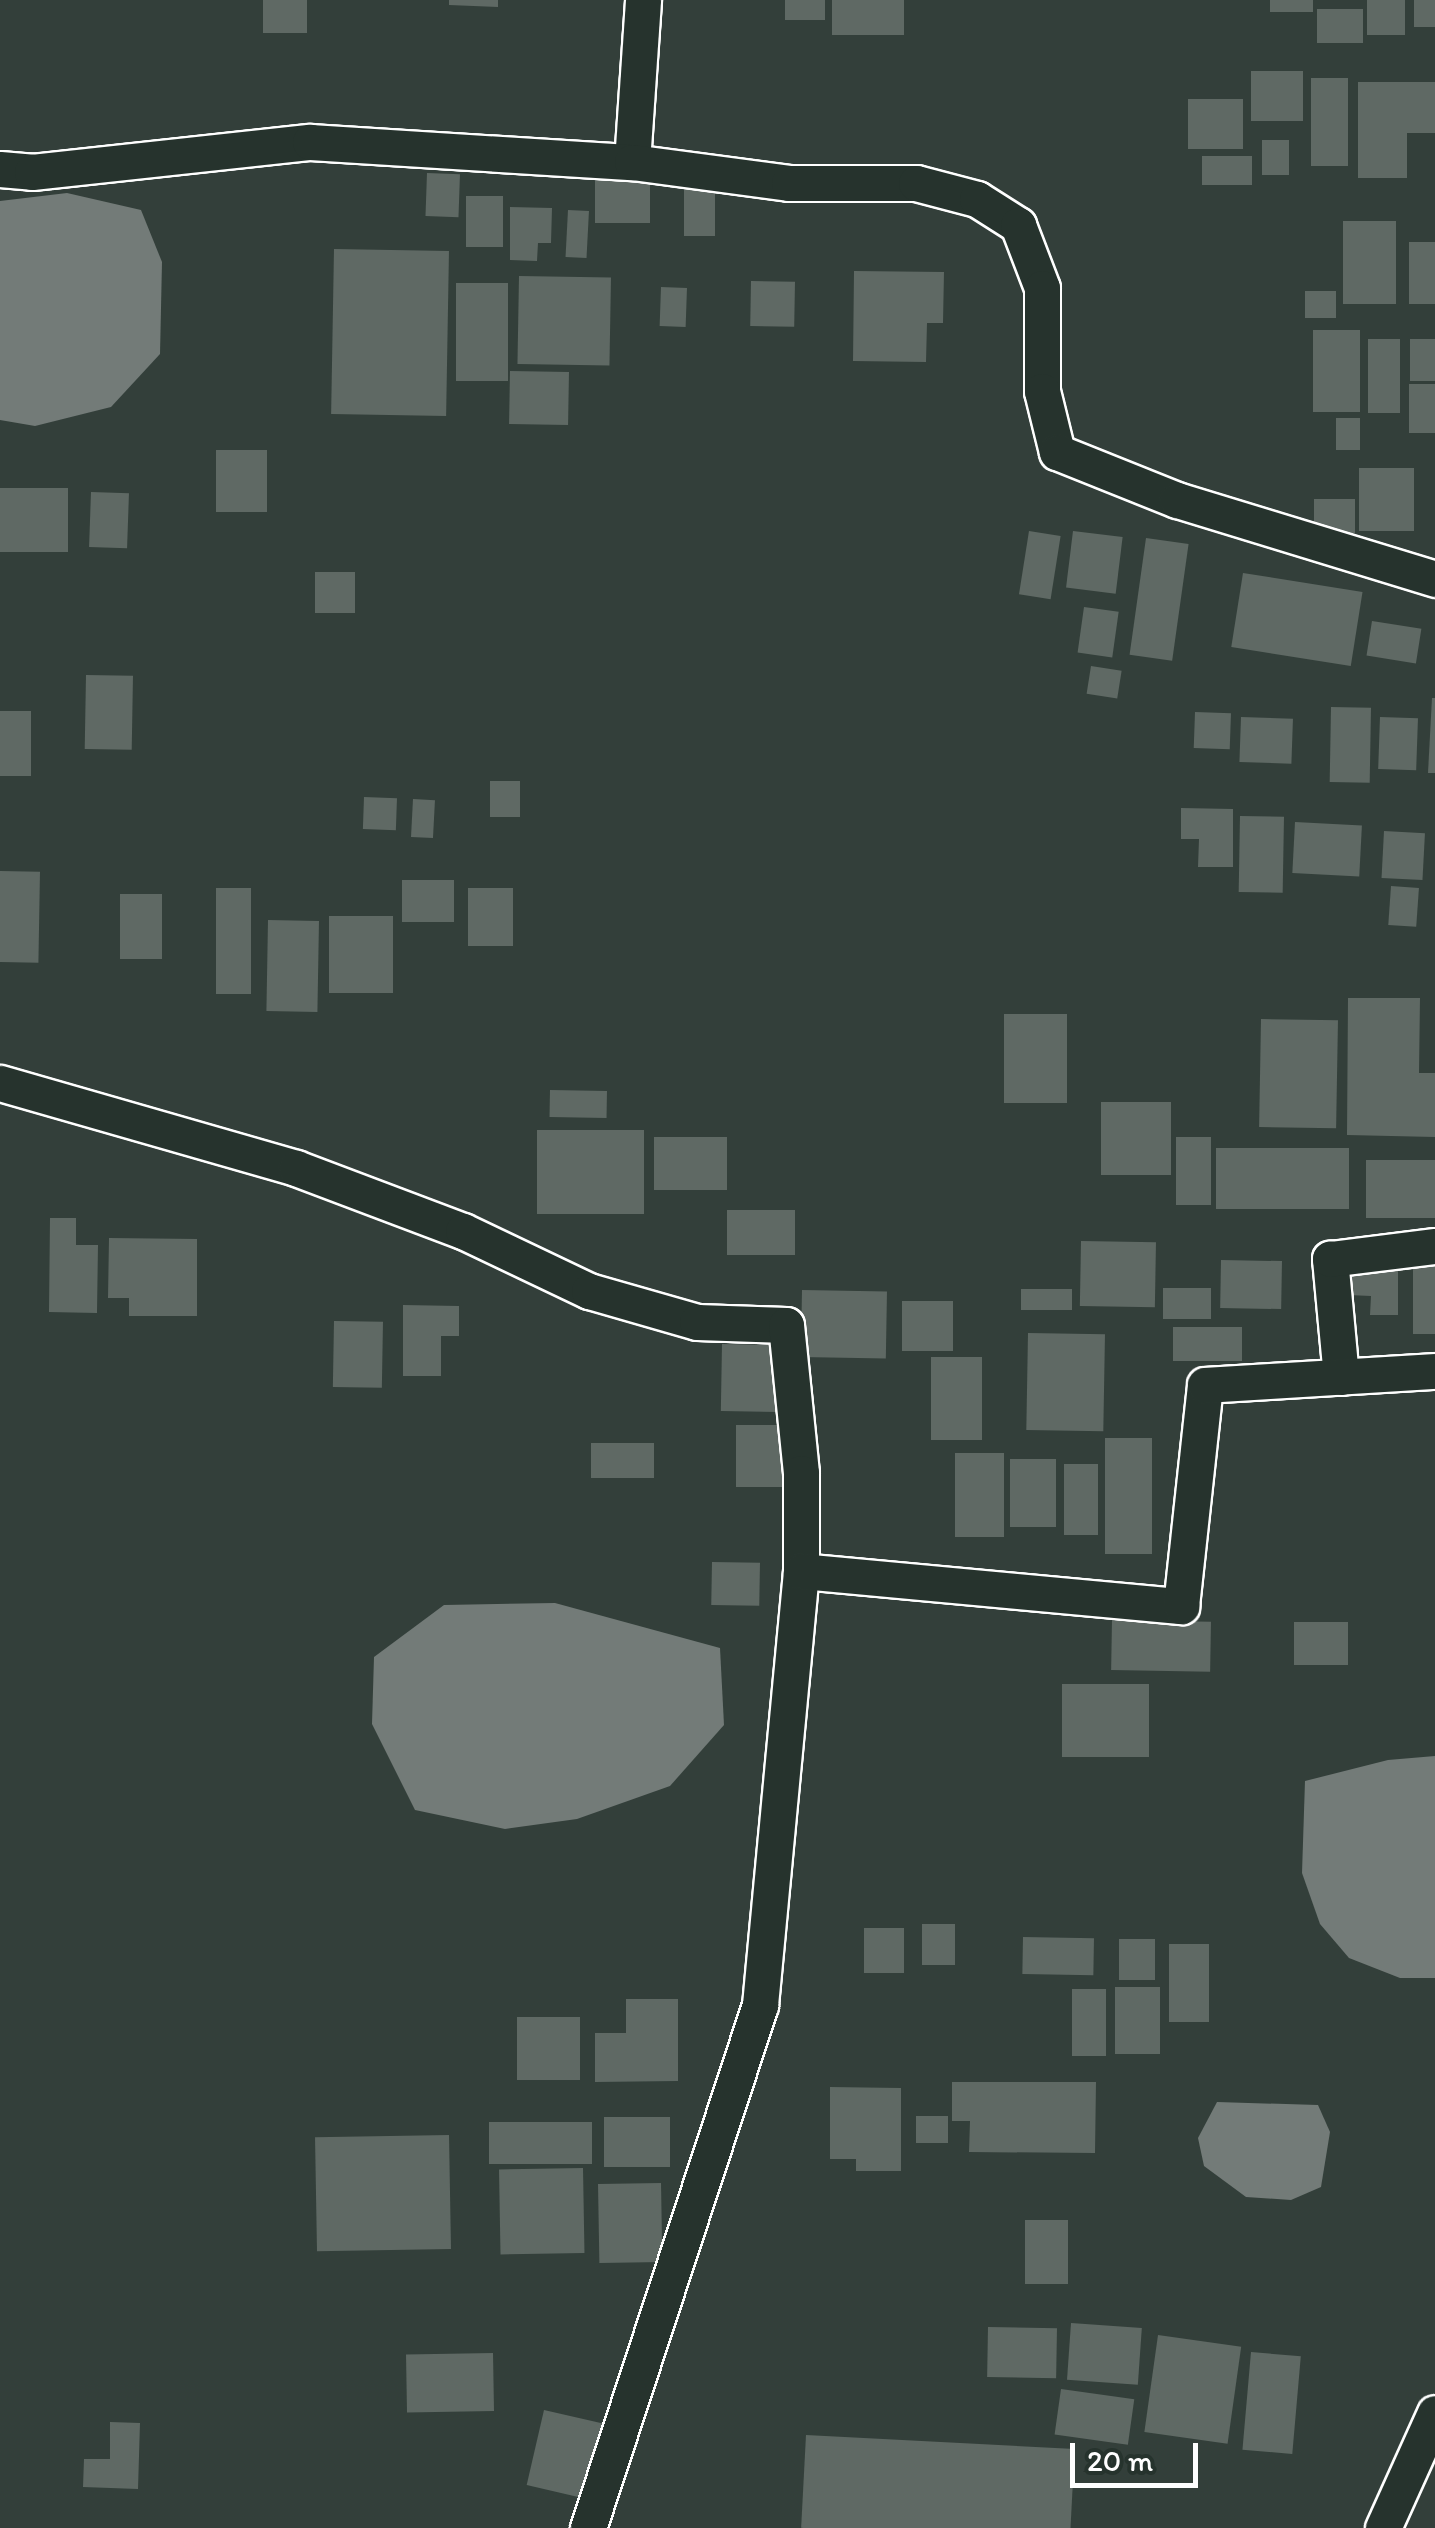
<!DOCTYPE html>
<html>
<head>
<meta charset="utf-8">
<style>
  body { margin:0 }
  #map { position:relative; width:1435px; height:2528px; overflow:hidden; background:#333f3a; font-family:Itim,sans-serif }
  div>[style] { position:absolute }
  .water>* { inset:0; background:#737b78 }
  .building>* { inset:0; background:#5f6964; transform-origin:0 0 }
  .roads { filter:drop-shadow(2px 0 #fff) drop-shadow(-2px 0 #fff) drop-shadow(0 2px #fff) drop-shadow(0 -2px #fff) }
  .street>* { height:35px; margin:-17.5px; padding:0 17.5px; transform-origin:17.5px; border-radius:17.5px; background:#26332d }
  span { translate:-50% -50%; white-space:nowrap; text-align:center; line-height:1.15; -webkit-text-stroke:8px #26332d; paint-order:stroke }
  .scale { position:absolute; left:1070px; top:2443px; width:128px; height:45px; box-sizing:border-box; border:5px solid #fff; border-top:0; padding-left:12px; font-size:30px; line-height:35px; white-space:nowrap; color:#fff; -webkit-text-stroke:8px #26332d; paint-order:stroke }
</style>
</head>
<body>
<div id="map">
  <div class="water">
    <i style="clip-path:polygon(67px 193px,141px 210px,162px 262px,160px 354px,111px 407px,35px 426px,0 420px,0 201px)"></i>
    <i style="clip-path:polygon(555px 1603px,720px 1648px,724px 1725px,670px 1786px,577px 1819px,505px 1829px,415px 1810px,372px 1724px,374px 1657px,444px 1605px)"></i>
    <i style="clip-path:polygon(1435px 1756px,1435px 1978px,1400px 1978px,1349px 1958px,1320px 1924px,1302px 1873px,1305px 1781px,1388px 1760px)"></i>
    <i style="clip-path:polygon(1217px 2102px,1318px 2105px,1330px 2132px,1321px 2187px,1291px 2200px,1246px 2197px,1204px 2166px,1198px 2138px)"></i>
  </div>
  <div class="building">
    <i style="left:263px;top:0;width:44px;height:33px"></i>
    <i style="clip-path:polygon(449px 0,498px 0,498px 7px,449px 5px)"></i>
    <i style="left:785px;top:0;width:40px;height:20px"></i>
    <i style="left:832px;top:0;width:72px;height:35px"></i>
    <i style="left:1270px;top:0;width:43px;height:12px"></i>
    <i style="left:1367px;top:0;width:38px;height:35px"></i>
    <i style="left:1414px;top:0;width:21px;height:27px"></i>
    <i style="left:1317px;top:9px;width:46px;height:34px"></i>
    <i style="left:1251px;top:71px;width:52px;height:50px"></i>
    <i style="left:1311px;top:78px;width:37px;height:88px"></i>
    <i style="clip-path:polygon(1358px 82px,1435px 82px,1435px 133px,1407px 133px,1407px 178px,1358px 178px)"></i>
    <i style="left:1188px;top:99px;width:55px;height:50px"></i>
    <i style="left:1262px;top:140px;width:27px;height:35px"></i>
    <i style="left:1202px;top:156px;width:50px;height:29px"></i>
    <i style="left:427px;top:173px;width:33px;height:43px;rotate:2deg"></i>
    <i style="left:595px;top:178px;width:55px;height:45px"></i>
    <i style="left:684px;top:184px;width:31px;height:52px"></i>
    <i style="left:466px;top:196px;width:37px;height:51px"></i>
    <i style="clip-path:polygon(510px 207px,552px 208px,551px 243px,538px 243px,537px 261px,510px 260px)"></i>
    <i style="left:568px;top:210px;width:21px;height:47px;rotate:3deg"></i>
    <i style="left:1343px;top:221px;width:53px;height:83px"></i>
    <i style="left:1409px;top:242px;width:26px;height:62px"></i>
    <i style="left:334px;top:249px;width:115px;height:165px;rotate:1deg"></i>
    <i style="clip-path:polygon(854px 271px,944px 272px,943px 323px,927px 323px,926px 362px,853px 361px)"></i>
    <i style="left:519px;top:276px;width:92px;height:88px;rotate:1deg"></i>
    <i style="left:751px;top:281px;width:44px;height:45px;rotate:1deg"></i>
    <i style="left:456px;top:283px;width:52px;height:98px"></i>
    <i style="left:661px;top:287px;width:26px;height:39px;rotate:2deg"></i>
    <i style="left:1305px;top:291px;width:31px;height:27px"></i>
    <i style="left:1313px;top:330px;width:47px;height:82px"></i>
    <i style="left:1368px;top:339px;width:32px;height:74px"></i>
    <i style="left:1410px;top:339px;width:25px;height:42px"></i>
    <i style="left:510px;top:371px;width:59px;height:53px;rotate:1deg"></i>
    <i style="left:1409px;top:384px;width:26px;height:49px"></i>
    <i style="left:1336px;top:418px;width:24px;height:32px"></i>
    <i style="left:216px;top:450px;width:51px;height:62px"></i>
    <i style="left:1359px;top:468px;width:55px;height:63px"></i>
    <i style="left:0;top:488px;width:68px;height:64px"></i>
    <i style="left:91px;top:492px;width:38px;height:55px;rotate:2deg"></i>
    <i style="left:1314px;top:499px;width:41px;height:34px"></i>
    <i style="left:1029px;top:531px;width:32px;height:64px;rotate:9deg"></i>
    <i style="left:1073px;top:531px;width:50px;height:57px;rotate:7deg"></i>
    <i style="left:1146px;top:538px;width:43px;height:118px;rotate:8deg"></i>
    <i style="left:315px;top:572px;width:40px;height:41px"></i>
    <i style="left:1243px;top:573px;width:121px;height:75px;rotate:9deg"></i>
    <i style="left:1084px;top:607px;width:35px;height:46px;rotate:8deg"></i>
    <i style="left:1372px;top:621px;width:50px;height:35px;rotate:9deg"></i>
    <i style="left:1091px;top:666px;width:31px;height:28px;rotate:9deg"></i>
    <i style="left:86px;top:675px;width:47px;height:74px;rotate:1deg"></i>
    <i style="clip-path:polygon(1432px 698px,1435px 698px,1435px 773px,1428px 773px)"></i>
    <i style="left:1331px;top:707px;width:40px;height:75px;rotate:1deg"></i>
    <i style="left:0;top:711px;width:31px;height:65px"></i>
    <i style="left:1195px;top:712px;width:36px;height:36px;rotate:2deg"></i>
    <i style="left:1241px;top:717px;width:52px;height:45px;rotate:2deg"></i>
    <i style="left:1380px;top:717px;width:38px;height:52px;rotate:2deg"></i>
    <i style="left:490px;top:781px;width:30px;height:36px"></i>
    <i style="left:364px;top:797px;width:33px;height:32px;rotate:2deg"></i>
    <i style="left:413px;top:799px;width:22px;height:38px;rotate:3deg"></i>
    <i style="clip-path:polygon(1181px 808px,1233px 809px,1233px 867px,1198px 867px,1199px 839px,1181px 839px)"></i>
    <i style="left:1240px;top:816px;width:44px;height:76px;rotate:1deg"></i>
    <i style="left:1295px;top:822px;width:67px;height:51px;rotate:3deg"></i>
    <i style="left:1384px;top:831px;width:41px;height:47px;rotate:3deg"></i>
    <i style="left:0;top:871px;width:40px;height:91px;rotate:1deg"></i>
    <i style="left:402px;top:880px;width:52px;height:42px"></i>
    <i style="left:1391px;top:886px;width:28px;height:39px;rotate:4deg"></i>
    <i style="left:216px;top:888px;width:35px;height:106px"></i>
    <i style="left:468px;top:888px;width:45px;height:58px"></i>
    <i style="left:120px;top:894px;width:42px;height:65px"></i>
    <i style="left:329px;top:916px;width:64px;height:77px"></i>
    <i style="left:268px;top:920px;width:51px;height:91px;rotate:1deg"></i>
    <i style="clip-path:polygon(1348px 998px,1420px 998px,1419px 1073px,1435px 1073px,1435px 1137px,1347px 1135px)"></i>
    <i style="left:1004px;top:1014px;width:63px;height:89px"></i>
    <i style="left:1261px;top:1019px;width:77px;height:108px;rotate:1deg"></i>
    <i style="left:550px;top:1090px;width:57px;height:27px;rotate:1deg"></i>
    <i style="left:1101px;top:1102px;width:70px;height:73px"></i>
    <i style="left:537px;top:1130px;width:107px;height:84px"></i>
    <i style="left:654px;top:1137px;width:73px;height:53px"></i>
    <i style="left:1176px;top:1137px;width:35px;height:68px"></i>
    <i style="left:1216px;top:1148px;width:133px;height:61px"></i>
    <i style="left:1366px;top:1160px;width:69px;height:58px"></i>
    <i style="left:727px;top:1210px;width:68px;height:45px"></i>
    <i style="clip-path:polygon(50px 1218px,76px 1218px,76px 1245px,98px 1245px,97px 1313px,49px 1312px)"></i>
    <i style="clip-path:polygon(109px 1238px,197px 1239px,197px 1316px,129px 1316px,129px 1298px,108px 1298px)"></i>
    <i style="left:1081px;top:1241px;width:75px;height:65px;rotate:1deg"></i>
    <i style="left:1413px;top:1255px;width:22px;height:79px"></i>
    <i style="left:1221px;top:1260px;width:61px;height:48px;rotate:1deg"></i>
    <i style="clip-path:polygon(1348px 1270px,1398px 1271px,1398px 1315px,1370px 1315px,1371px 1296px,1348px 1295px)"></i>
    <i style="left:1163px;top:1288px;width:48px;height:31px"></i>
    <i style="left:1021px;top:1289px;width:51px;height:21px"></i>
    <i style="left:802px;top:1290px;width:85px;height:67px;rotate:1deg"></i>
    <i style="left:902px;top:1301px;width:51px;height:50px"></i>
    <i style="clip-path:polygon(403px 1305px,459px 1306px,459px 1336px,441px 1336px,441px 1376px,403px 1376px)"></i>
    <i style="left:334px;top:1321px;width:49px;height:66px;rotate:1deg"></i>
    <i style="left:1173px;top:1327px;width:69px;height:34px"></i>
    <i style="left:1028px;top:1333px;width:77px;height:97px;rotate:1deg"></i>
    <i style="left:722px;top:1344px;width:58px;height:67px;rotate:1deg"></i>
    <i style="left:931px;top:1357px;width:51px;height:83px"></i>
    <i style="left:736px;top:1425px;width:47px;height:62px"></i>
    <i style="left:1105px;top:1438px;width:47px;height:116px"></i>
    <i style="left:591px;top:1443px;width:63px;height:35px"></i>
    <i style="left:955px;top:1453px;width:49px;height:84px"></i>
    <i style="left:1010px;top:1459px;width:46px;height:68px"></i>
    <i style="left:1064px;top:1464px;width:34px;height:71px"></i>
    <i style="left:712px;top:1562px;width:48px;height:43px;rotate:1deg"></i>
    <i style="left:1112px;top:1620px;width:99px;height:50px;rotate:1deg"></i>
    <i style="left:1294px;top:1622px;width:54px;height:43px"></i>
    <i style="left:1062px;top:1684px;width:87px;height:73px"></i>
    <i style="left:922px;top:1924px;width:33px;height:41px"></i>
    <i style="left:864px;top:1928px;width:40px;height:45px"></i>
    <i style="left:1023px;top:1937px;width:71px;height:37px;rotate:1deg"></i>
    <i style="left:1119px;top:1939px;width:36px;height:41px"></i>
    <i style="left:1169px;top:1944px;width:40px;height:78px"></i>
    <i style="left:1115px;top:1987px;width:45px;height:67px"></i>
    <i style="left:1072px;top:1989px;width:34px;height:67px"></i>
    <i style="clip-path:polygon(626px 1999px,678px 1999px,678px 2081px,595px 2082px,595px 2033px,626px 2033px)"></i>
    <i style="left:580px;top:2017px;width:63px;height:63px;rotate:90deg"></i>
    <i style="clip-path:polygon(952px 2082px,1096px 2082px,1095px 2153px,969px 2152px,970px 2121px,952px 2121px)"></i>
    <i style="clip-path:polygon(830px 2087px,901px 2088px,901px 2171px,856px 2171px,856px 2159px,830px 2159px)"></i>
    <i style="left:916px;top:2116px;width:32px;height:27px"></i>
    <i style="left:604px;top:2117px;width:66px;height:50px"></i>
    <i style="left:592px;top:2122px;width:42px;height:103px;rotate:90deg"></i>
    <i style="left:449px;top:2135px;width:114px;height:134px;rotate:89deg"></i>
    <i style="left:583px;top:2168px;width:85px;height:84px;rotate:89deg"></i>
    <i style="left:661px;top:2183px;width:79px;height:63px;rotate:89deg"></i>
    <i style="left:1025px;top:2220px;width:43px;height:64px"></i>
    <i style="left:1071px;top:2323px;width:71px;height:57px;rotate:4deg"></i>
    <i style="left:988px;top:2327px;width:69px;height:50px;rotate:1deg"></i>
    <i style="left:1158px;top:2335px;width:84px;height:98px;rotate:8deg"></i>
    <i style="left:1251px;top:2352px;width:50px;height:98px;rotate:5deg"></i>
    <i style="left:493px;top:2353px;width:58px;height:87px;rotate:89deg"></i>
    <i style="left:1061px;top:2389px;width:74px;height:46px;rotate:8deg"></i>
    <i style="left:544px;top:2410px;width:65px;height:77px;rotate:13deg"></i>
    <i style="clip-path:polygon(110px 2422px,140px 2423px,138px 2489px,83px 2487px,84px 2459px,110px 2459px)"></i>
    <i style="left:806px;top:2435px;width:269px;height:93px;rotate:3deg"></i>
  </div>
  <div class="roads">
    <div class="street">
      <i style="left:632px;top:162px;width:162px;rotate:-86.1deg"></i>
      <i style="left:0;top:169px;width:32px;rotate:5deg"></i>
      <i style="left:32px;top:172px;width:280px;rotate:-6.2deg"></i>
      <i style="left:310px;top:142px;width:323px;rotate:3.6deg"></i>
      <i style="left:632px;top:162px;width:158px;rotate:7.6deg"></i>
      <i style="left:789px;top:183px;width:127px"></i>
      <i style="left:916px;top:183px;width:63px;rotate:14.7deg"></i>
      <i style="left:977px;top:199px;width:49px;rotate:32.4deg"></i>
      <i style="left:1018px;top:225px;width:67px;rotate:69.1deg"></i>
      <i style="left:1042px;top:288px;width:103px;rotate:90deg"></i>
      <i style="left:1042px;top:391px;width:63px;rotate:76.2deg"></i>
      <i style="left:1057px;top:452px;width:129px;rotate:21.8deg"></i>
      <i style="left:1177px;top:500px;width:270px;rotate:17deg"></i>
      <i style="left:0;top:1083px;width:308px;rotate:16deg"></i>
      <i style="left:296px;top:1168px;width:178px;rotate:20.7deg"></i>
      <i style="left:463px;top:1231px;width:140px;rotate:25.5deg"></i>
      <i style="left:589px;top:1291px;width:112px;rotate:16deg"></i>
      <i style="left:697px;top:1322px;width:89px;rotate:1.9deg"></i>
      <i style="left:786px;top:1325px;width:149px;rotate:84.2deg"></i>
      <i style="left:801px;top:1473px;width:98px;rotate:90deg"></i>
      <i style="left:1341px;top:1377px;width:119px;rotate:-95.3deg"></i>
      <i style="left:1330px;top:1259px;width:106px;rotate:-7.1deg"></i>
      <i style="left:588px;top:2528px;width:551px;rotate:-71.8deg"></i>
      <i style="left:760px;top:2005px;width:436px;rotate:-84.6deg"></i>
      <i style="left:801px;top:1571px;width:382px;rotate:5.3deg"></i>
      <i style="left:1181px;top:1606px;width:222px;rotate:-83.8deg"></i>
      <i style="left:1205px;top:1385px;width:230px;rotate:-3.5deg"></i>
      <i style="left:1383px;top:2528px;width:126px;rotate:-65.7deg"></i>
    </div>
  </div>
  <div class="scale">20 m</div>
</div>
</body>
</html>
